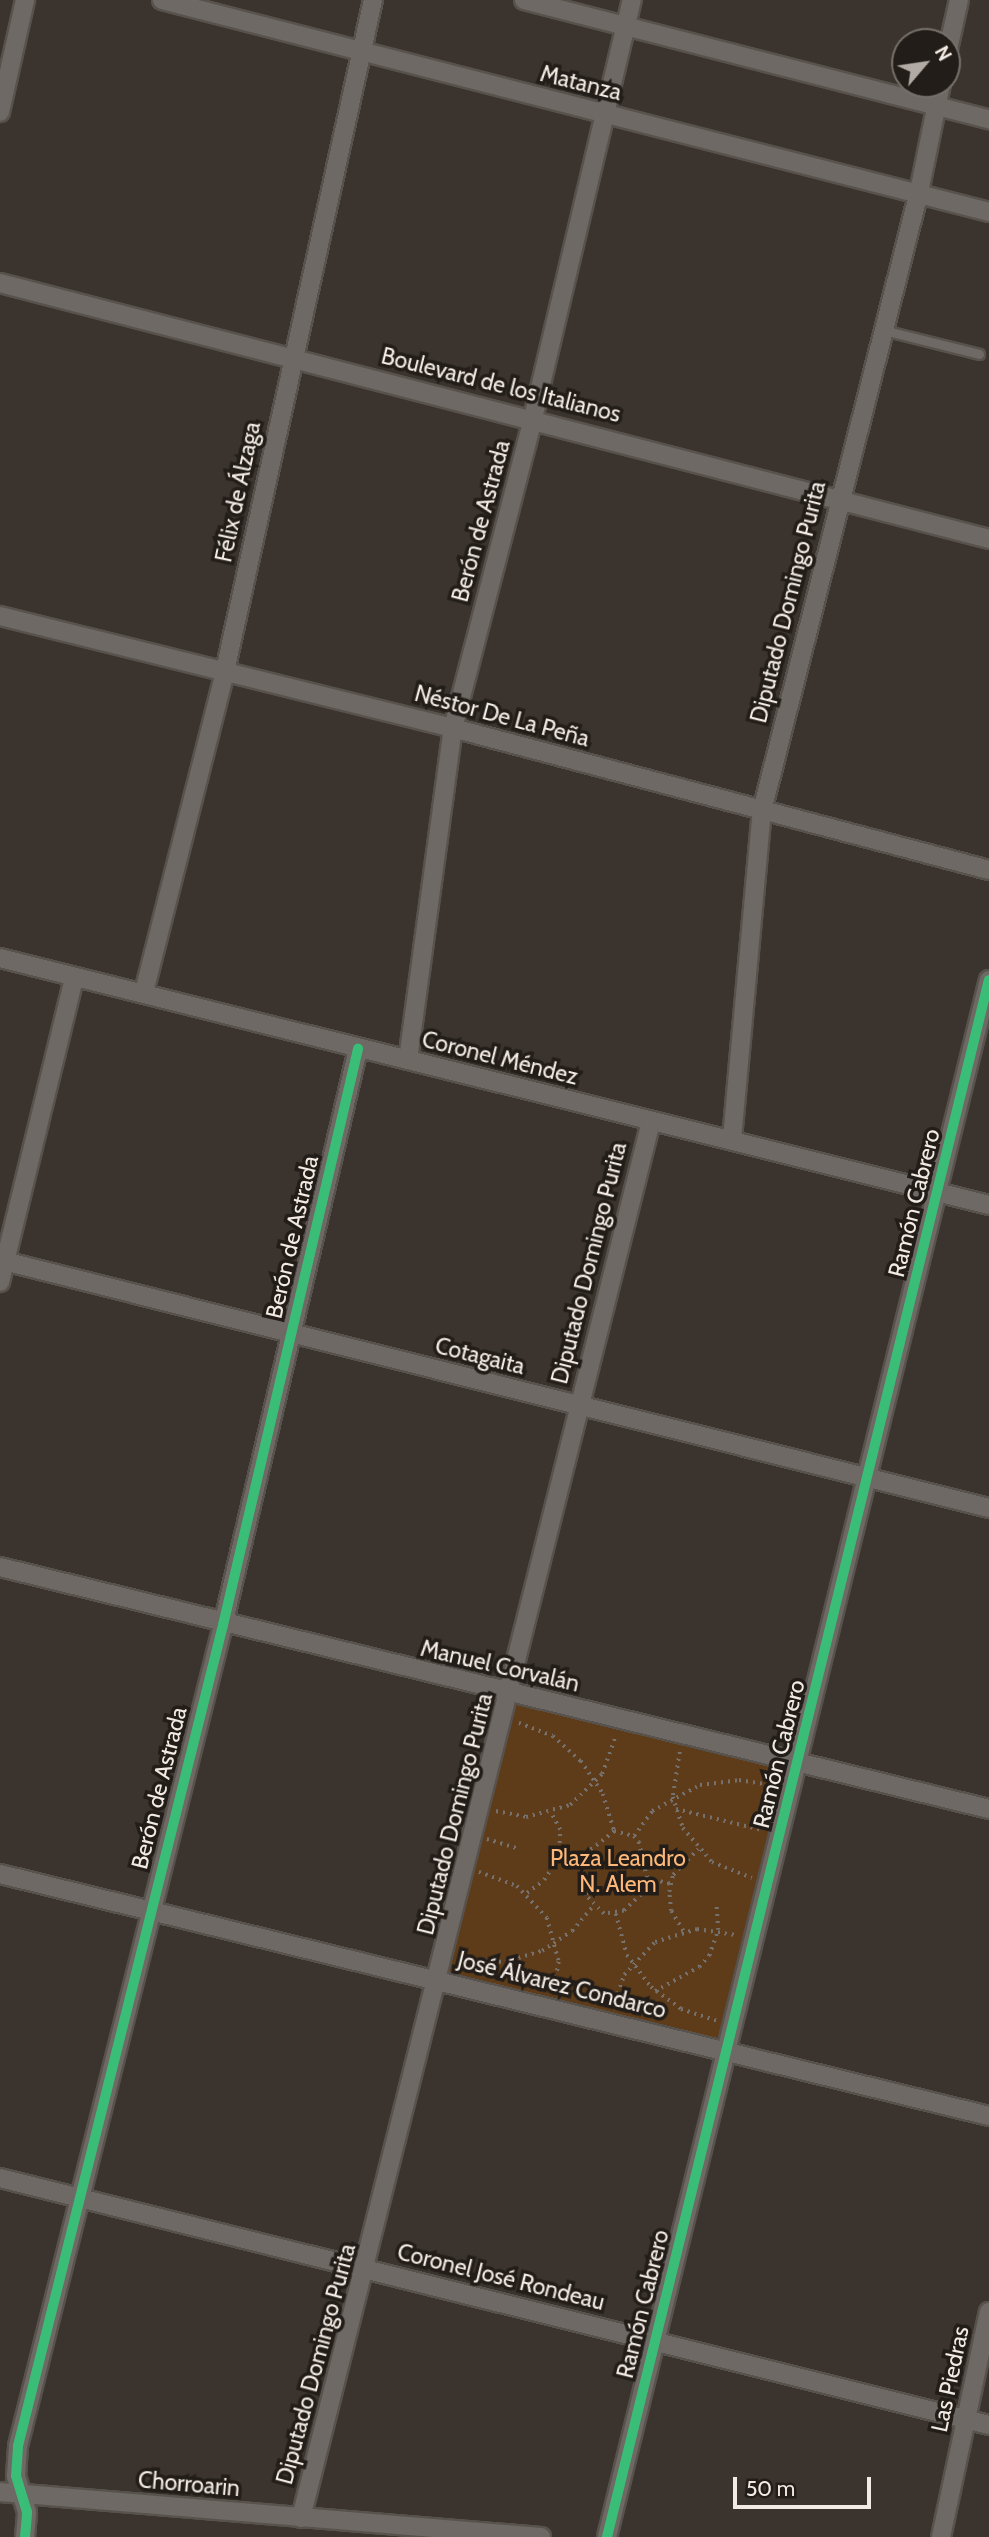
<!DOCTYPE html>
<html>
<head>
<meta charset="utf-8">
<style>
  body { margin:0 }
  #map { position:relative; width:989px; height:2537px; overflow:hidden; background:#3b342e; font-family:Cabin,sans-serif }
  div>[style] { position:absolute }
  .green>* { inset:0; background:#5e3c1a; transform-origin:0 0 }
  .path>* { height:3.5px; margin-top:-1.75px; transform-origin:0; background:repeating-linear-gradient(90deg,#76716d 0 2px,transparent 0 7px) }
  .roads { filter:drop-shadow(2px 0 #58524c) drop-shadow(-2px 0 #58524c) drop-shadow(0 2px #58524c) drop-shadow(0 -2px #58524c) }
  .service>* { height:9px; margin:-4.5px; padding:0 4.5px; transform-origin:4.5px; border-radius:4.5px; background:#6e6964 }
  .minor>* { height:18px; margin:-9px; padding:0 9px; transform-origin:9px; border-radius:9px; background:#6e6964 }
  .cycleway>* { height:10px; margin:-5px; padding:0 5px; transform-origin:5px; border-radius:5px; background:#3abd76 }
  span { translate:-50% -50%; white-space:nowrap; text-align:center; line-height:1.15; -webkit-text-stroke:7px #221d18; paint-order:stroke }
  .street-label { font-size:23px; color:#f2eae3 }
  .park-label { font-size:23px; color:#fdb879 }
  .north { position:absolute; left:891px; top:28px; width:70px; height:70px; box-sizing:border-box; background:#221d18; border:2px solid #756f69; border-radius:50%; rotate:61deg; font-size:19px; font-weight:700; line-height:28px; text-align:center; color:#f2eae3 }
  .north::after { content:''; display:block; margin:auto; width:24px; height:32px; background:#b2aaa4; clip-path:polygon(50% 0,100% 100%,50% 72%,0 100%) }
  .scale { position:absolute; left:733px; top:2477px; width:138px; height:32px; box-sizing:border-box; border:4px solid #f2eae3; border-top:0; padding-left:9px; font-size:21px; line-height:24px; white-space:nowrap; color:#f2eae3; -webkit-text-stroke:5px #221d18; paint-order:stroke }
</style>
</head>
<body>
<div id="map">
  <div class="green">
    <i style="left:509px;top:1694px;width:298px;height:293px;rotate:14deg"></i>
  </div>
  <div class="path">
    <i style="left:519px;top:1723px;width:36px;rotate:21deg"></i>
    <i style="left:553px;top:1736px;width:38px;rotate:42deg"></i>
    <i style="left:581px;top:1761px;width:40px;rotate:56deg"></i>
    <i style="left:603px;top:1794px;width:39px;rotate:73deg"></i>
    <i style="left:680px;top:1752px;width:46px;rotate:98.8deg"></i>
    <i style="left:673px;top:1797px;width:33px;rotate:72deg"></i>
    <i style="left:683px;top:1828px;width:45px;rotate:49.5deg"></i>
    <i style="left:712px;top:1862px;width:43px;rotate:21.8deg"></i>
    <i style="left:676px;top:1809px;width:89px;rotate:13.7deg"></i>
    <i style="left:496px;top:1811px;width:31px;rotate:11deg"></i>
    <i style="left:526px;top:1817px;width:46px;rotate:-15.3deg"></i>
    <i style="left:570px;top:1805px;width:45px;rotate:-44.1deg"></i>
    <i style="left:602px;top:1774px;width:41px;rotate:-70.3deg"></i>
    <i style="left:614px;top:1831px;width:21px;rotate:14deg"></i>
    <i style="left:634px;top:1836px;width:8px;rotate:50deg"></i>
    <i style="left:639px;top:1842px;width:37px;rotate:77deg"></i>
    <i style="left:647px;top:1878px;width:18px;rotate:109deg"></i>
    <i style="left:641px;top:1895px;width:23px;rotate:137deg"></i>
    <i style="left:624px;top:1911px;width:20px;rotate:171deg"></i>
    <i style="left:604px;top:1914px;width:25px;rotate:-135deg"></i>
    <i style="left:586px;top:1896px;width:25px;rotate:-102deg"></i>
    <i style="left:581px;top:1872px;width:18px;rotate:-77deg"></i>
    <i style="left:585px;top:1854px;width:37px;rotate:-38deg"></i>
    <i style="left:634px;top:1836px;width:31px;rotate:-54deg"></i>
    <i style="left:652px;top:1811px;width:55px;rotate:-28.4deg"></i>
    <i style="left:700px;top:1785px;width:39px;rotate:-7deg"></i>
    <i style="left:739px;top:1780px;width:37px;rotate:9deg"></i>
    <i style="left:487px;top:1839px;width:31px;rotate:17deg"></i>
    <i style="left:559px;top:1857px;width:25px;rotate:16deg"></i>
    <i style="left:479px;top:1872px;width:40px;rotate:20.2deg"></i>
    <i style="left:517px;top:1886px;width:44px;rotate:46.8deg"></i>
    <i style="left:547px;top:1918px;width:46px;rotate:74.7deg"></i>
    <i style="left:559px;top:1962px;width:32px;rotate:101deg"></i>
    <i style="left:647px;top:1878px;width:25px;rotate:14deg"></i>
    <i style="left:527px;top:1893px;width:21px;rotate:-37deg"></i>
    <i style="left:544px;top:1880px;width:27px;rotate:-57deg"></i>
    <i style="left:559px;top:1857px;width:27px;rotate:-88deg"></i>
    <i style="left:560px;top:1830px;width:19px;rotate:-118deg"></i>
    <i style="left:616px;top:1914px;width:42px;rotate:75deg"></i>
    <i style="left:627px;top:1955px;width:40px;rotate:53deg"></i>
    <i style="left:651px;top:1987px;width:37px;rotate:36deg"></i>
    <i style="left:681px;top:2009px;width:39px;rotate:18deg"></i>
    <i style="left:683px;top:1931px;width:23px;rotate:-121deg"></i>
    <i style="left:671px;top:1911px;width:19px;rotate:-96deg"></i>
    <i style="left:669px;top:1892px;width:17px;rotate:-77deg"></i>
    <i style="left:673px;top:1875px;width:36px;rotate:-46deg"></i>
    <i style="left:457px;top:1959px;width:48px;rotate:3.6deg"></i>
    <i style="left:505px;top:1962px;width:39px;rotate:-17deg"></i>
    <i style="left:542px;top:1951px;width:36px;rotate:-34deg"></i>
    <i style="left:572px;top:1931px;width:31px;rotate:-50deg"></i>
    <i style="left:655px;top:1991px;width:50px;rotate:-28.6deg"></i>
    <i style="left:699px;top:1967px;width:15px;rotate:-48deg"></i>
    <i style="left:709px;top:1956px;width:28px;rotate:-71deg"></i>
    <i style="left:718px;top:1930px;width:26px;rotate:-94deg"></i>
    <i style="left:613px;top:2007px;width:34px;rotate:-71deg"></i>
    <i style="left:624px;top:1975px;width:45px;rotate:-46.8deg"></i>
    <i style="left:655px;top:1942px;width:44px;rotate:-17.2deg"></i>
    <i style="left:697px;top:1929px;width:39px;rotate:9deg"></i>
  </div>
  <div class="roads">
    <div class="service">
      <i style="left:883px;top:330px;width:99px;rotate:14deg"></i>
    </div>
    <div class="minor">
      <i style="left:162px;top:0;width:854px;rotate:14.38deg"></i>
      <i style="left:524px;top:0;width:480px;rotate:14.4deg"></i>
      <i style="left:947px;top:54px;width:55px;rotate:-77.5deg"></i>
      <i style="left:0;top:112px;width:115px;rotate:-77.4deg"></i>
      <i style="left:0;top:283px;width:1022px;rotate:14.51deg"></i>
      <i style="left:0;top:616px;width:467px;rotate:13.9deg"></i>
      <i style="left:453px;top:728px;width:554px;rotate:14.84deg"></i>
      <i style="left:0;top:958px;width:1019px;rotate:14.02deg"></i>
      <i style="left:144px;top:992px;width:331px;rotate:-75.8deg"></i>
      <i style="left:225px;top:671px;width:687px;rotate:-77.56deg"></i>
      <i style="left:408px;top:1060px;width:335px;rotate:-82.3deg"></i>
      <i style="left:453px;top:728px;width:320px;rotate:-75.5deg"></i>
      <i style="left:533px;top:418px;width:430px;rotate:-76.7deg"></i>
      <i style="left:732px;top:1139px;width:329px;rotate:-84.8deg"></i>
      <i style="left:762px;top:811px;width:639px;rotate:-75.77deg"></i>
      <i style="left:919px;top:192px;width:110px;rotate:-78.5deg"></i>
      <i style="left:0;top:1260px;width:1020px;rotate:14.08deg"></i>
      <i style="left:0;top:1282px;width:313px;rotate:-76.3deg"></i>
      <i style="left:0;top:1567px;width:1018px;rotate:13.75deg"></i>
      <i style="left:0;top:1874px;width:1018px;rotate:13.75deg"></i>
      <i style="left:0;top:2178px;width:1019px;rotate:14.02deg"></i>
      <i style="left:0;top:2492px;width:543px;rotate:4.75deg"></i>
      <i style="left:301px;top:2518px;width:1440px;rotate:-75.93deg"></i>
      <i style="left:25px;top:2537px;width:25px;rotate:-85deg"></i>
      <i style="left:27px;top:2512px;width:38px;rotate:-107deg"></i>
      <i style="left:16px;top:2476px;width:30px;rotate:-86deg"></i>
      <i style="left:18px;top:2446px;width:846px;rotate:-75.98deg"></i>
      <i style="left:223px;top:1625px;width:592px;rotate:-76.81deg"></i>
      <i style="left:607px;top:2537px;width:1603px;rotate:-76.22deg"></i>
      <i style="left:941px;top:2537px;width:230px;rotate:-78deg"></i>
    </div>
  </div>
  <div class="cycleway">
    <i style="left:25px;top:2537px;width:25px;rotate:-85deg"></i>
    <i style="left:27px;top:2512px;width:38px;rotate:-107deg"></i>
    <i style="left:16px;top:2476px;width:30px;rotate:-86deg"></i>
    <i style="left:18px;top:2446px;width:846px;rotate:-75.98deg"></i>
    <i style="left:223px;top:1625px;width:592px;rotate:-76.81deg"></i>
    <i style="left:607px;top:2537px;width:1603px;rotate:-76.22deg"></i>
  </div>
  <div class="street-label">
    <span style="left:581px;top:83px;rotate:14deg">Matanza</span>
    <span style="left:501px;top:385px;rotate:14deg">Boulevard de los Italianos</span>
    <span style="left:238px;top:492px;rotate:-78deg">Félix de Álzaga</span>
    <span style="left:481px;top:521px;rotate:-75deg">Berón de Astrada</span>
    <span style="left:788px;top:602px;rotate:-76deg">Diputado Domingo Purita</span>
    <span style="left:502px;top:716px;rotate:15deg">Néstor De La Peña</span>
    <span style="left:500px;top:1058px;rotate:14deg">Coronel Méndez</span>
    <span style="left:914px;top:1203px;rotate:-76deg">Ramón Cabrero</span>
    <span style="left:292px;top:1237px;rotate:-77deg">Berón de Astrada</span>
    <span style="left:589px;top:1263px;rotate:-76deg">Diputado Domingo Purita</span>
    <span style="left:480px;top:1356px;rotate:14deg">Cotagaita</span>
    <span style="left:500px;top:1666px;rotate:13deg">Manuel Corvalán</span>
    <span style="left:779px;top:1754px;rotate:-76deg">Ramón Cabrero</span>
    <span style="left:159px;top:1788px;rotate:-76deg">Berón de Astrada</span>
    <span style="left:455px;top:1814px;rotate:-76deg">Diputado Domingo Purita</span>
    <span style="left:562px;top:1985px;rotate:14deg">José Álvarez Condarco</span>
    <span style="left:501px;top:2277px;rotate:14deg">Coronel José Rondeau</span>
    <span style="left:643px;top:2304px;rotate:-76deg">Ramón Cabrero</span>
    <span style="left:316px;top:2364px;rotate:-75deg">Diputado Domingo Purita</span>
    <span style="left:950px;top:2379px;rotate:-78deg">Las Piedras</span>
    <span style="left:189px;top:2484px;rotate:5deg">Chorroarin</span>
  </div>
  <div class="park-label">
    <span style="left:618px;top:1871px">Plaza Leandro<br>N. Alem</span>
  </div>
  <div class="north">N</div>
  <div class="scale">50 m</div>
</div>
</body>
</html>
